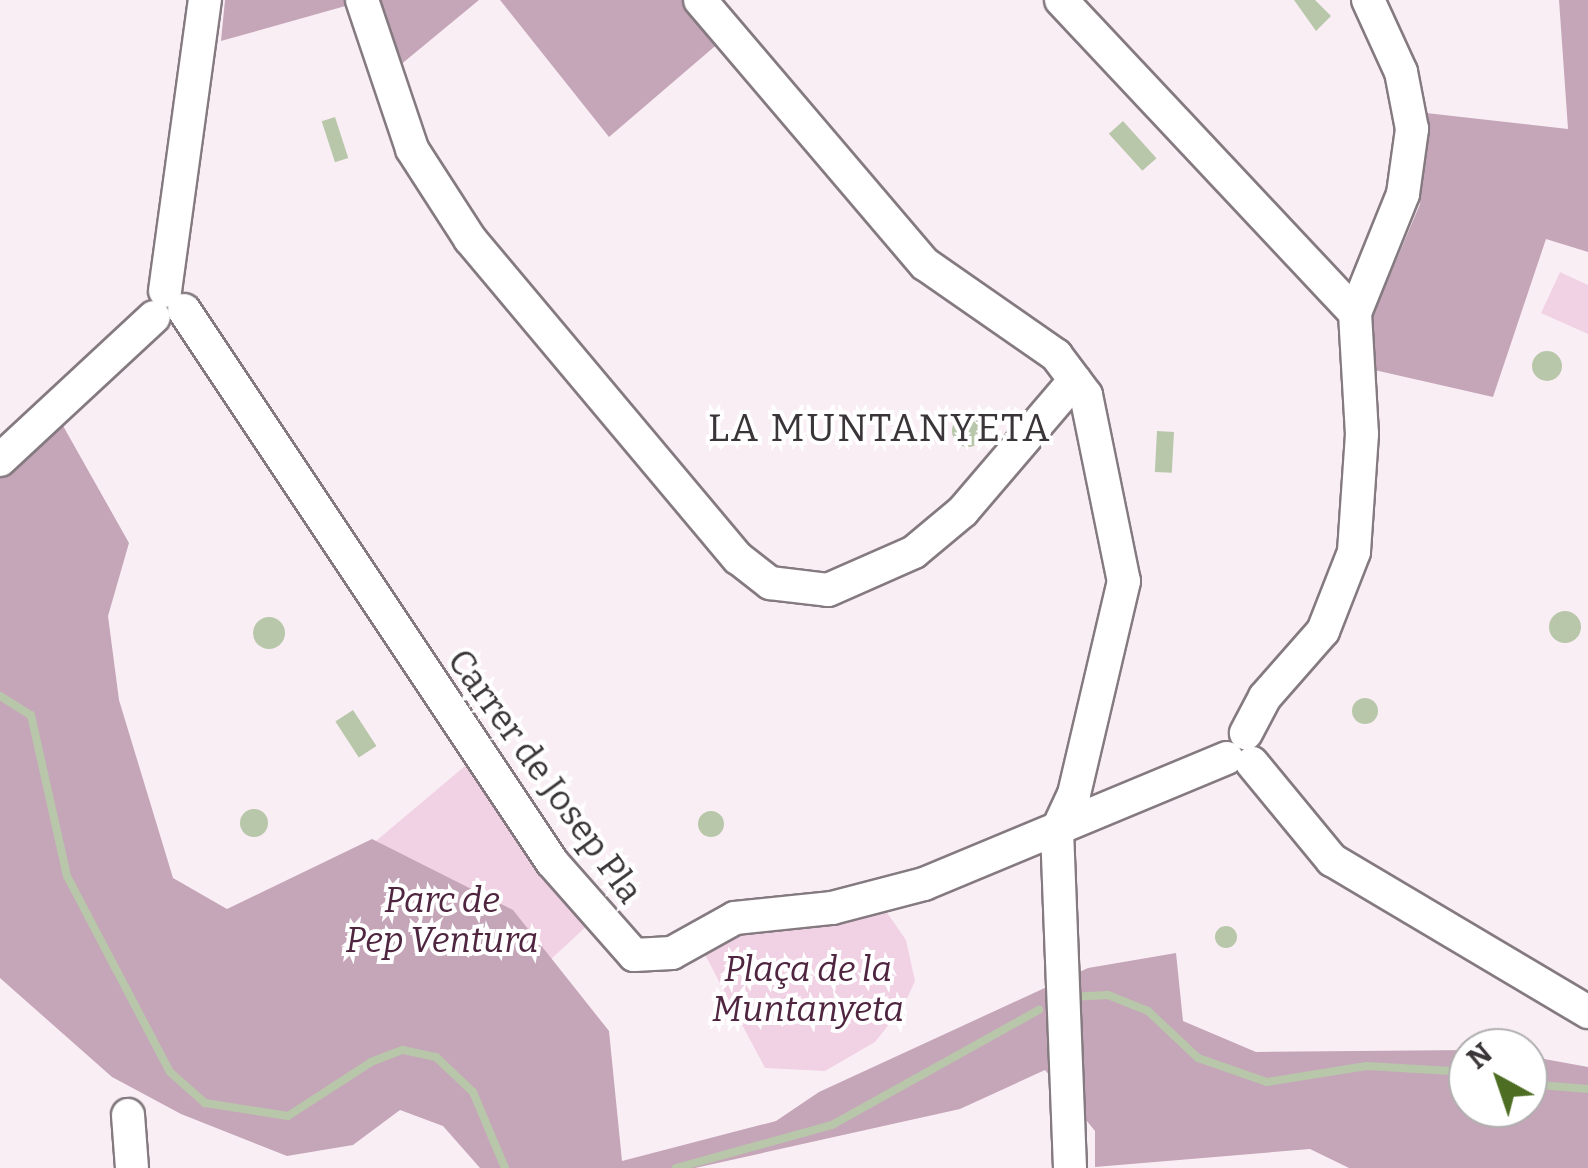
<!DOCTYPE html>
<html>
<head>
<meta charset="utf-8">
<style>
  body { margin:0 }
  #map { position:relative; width:1588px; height:1168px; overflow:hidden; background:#faeef5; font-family:Bitter,serif }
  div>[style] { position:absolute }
  .green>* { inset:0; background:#f1d2e4 }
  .forest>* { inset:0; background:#c5a6b8 }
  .water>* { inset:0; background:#b8c7aa; transform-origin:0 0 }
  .round { border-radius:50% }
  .stream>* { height:8px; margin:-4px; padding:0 4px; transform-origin:4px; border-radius:4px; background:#b8c7aa }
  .roads { filter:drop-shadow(2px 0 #847a80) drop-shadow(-2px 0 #847a80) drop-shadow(0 2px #847a80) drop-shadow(0 -2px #847a80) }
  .minor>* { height:32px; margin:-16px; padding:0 16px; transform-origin:16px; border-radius:16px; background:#fff }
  span { translate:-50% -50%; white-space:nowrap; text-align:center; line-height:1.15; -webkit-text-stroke:8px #fff; paint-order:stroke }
  .street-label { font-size:35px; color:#3a3538 }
  .park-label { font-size:35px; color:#4f2540; font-style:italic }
  .neighbourhood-label { font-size:38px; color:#3a3538; letter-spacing:2.5px }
  .north { position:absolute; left:1448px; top:1028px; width:100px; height:100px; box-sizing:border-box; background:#fff; border:2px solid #b0aeaf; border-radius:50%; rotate:320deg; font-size:28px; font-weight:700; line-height:40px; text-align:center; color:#3a3538 }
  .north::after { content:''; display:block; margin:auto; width:35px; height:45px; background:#4d6d23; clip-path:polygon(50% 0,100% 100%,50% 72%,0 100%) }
</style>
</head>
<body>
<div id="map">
  <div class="green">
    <i style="clip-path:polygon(1560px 272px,1588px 285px,1588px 334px,1541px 313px)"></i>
    <i style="clip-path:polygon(465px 766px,590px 923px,495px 1011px,274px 1086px,162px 877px,223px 916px,370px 846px)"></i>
    <i style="clip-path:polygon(877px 898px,906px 940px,915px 981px,903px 1007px,875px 1042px,825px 1071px,765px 1068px,703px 951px,721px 924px)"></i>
  </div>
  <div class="forest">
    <i style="clip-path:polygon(225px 0,348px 0,349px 5px,221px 41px)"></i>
    <i style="clip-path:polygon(374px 0,479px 0,393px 71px)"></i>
    <i style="clip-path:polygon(500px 0,684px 0,721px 41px,609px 137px)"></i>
    <i style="clip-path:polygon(1559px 0,1588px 0,1588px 252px,1546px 239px,1493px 397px,1370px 369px,1372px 318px,1420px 204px,1426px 113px,1568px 129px)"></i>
    <i style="clip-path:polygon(53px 408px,129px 543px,108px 616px,119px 700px,173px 878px,227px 909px,372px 839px,513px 910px,609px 1031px,622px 1161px,776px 1121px,819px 1092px,1088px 968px,1176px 953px,1183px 1021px,1256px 1052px,1468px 1050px,1468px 1108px,1528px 1108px,1528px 1056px,1588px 1067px,1588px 1168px,1349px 1168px,1310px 1149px,1095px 1167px,1095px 1131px,1045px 1070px,960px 1109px,695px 1168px,480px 1168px,443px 1126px,400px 1110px,353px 1145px,287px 1156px,181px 1114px,112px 1077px,0 978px,0 460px)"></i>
  </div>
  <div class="water">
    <i style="clip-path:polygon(1294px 0,1315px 0,1331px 16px,1316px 31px)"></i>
    <i style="left:335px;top:117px;width:43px;height:14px;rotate:72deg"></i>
    <i style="left:1123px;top:121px;width:50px;height:19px;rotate:48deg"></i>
    <i class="round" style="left:1532px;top:351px;width:30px;height:30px"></i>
    <i class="round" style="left:952px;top:415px;width:32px;height:32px"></i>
    <i style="left:1157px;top:431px;width:17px;height:41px;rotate:3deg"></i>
    <i class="round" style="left:1549px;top:611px;width:32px;height:32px"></i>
    <i class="round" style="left:253px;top:617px;width:32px;height:32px"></i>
    <i class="round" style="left:1352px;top:698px;width:26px;height:26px"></i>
    <i style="left:353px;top:710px;width:43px;height:21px;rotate:57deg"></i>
    <i class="round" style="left:240px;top:809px;width:28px;height:28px"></i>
    <i class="round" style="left:698px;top:811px;width:26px;height:26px"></i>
    <i class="round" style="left:1215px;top:926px;width:22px;height:22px"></i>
  </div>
  <div class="stream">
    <i style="left:0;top:696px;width:36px;rotate:32deg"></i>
    <i style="left:31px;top:715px;width:165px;rotate:77.4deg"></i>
    <i style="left:67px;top:876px;width:221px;rotate:62.3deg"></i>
    <i style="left:170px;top:1072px;width:47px;rotate:41.5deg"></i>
    <i style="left:205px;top:1103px;width:84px;rotate:8.9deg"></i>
    <i style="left:288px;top:1116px;width:99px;rotate:-33deg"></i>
    <i style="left:371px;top:1062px;width:34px;rotate:-21deg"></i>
    <i style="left:403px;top:1050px;width:34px;rotate:12deg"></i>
    <i style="left:436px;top:1057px;width:51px;rotate:43.4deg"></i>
    <i style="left:473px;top:1092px;width:82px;rotate:67.2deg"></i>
    <i style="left:1070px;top:997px;width:38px;rotate:-3deg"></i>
    <i style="left:1108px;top:995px;width:43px;rotate:21.8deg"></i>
    <i style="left:1148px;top:1011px;width:69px;rotate:43.2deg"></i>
    <i style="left:1198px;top:1058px;width:73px;rotate:19.2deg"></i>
    <i style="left:1267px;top:1082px;width:101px;rotate:-9.1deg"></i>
    <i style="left:1367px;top:1066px;width:101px;rotate:3.4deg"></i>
    <i style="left:1528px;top:1084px;width:60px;rotate:4.8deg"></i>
    <i style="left:676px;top:1168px;width:162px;rotate:-15.4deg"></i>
    <i style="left:832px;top:1125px;width:237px;rotate:-29.1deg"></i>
  </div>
  <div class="roads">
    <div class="minor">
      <i style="left:362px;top:0;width:157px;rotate:71.4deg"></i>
      <i style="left:412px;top:149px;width:107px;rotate:57.2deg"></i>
      <i style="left:470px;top:239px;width:417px;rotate:50deg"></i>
      <i style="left:738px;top:558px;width:41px;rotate:38deg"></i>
      <i style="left:770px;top:583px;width:58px;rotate:6.9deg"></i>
      <i style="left:828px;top:590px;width:94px;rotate:-23.8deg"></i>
      <i style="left:914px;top:552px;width:64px;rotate:-39.9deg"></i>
      <i style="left:963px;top:511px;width:172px;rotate:-49.5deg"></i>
      <i style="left:700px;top:0;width:347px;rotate:49.6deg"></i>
      <i style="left:925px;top:264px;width:160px;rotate:34.8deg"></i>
      <i style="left:1056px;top:355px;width:50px;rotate:53.1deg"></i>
      <i style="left:1086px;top:395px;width:190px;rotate:78.5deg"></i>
      <i style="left:1124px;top:581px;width:219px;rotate:103.2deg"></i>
      <i style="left:1074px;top:794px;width:40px;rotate:115deg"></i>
      <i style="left:1057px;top:830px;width:338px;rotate:87.8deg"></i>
      <i style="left:1061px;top:0;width:429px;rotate:46.8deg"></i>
      <i style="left:1355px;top:313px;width:121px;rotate:86.7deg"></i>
      <i style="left:1362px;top:434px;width:118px;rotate:93.9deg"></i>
      <i style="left:1354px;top:552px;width:85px;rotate:111.4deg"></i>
      <i style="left:1323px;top:631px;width:88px;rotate:131.3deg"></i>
      <i style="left:1265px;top:697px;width:41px;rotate:117.8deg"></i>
      <i style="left:165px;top:291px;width:294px;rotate:-82.2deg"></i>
      <i style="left:184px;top:310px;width:663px;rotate:56.31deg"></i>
      <i style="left:552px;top:862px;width:124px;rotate:48.6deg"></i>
      <i style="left:634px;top:955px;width:38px;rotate:-3deg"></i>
      <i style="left:672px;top:953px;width:72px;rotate:-29.1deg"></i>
      <i style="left:735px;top:918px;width:98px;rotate:-5.9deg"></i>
      <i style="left:832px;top:908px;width:95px;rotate:-14.6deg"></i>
      <i style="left:924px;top:884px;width:328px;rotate:-22.6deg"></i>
      <i style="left:1355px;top:313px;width:128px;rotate:-68deg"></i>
      <i style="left:1403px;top:194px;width:66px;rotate:-82.1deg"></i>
      <i style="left:1412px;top:129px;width:58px;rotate:-100.9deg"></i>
      <i style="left:1401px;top:72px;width:79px;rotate:-114.6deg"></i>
      <i style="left:0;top:460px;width:210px;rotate:-42.9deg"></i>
      <i style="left:1252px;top:763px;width:126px;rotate:50.5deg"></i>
      <i style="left:1332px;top:860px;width:298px;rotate:30.7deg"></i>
      <i style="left:128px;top:1115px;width:53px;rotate:85.7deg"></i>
    </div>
  </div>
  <div class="street-label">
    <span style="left:545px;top:776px;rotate:54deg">Carrer de Josep Pla</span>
  </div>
  <div class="park-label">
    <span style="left:442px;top:920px">Parc de<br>Pep Ventura</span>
    <span style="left:808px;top:989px">Plaça de la<br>Muntanyeta</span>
  </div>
  <div class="neighbourhood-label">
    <span style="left:880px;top:429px">LA MUNTANYETA</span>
  </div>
  <div class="north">N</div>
</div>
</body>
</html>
